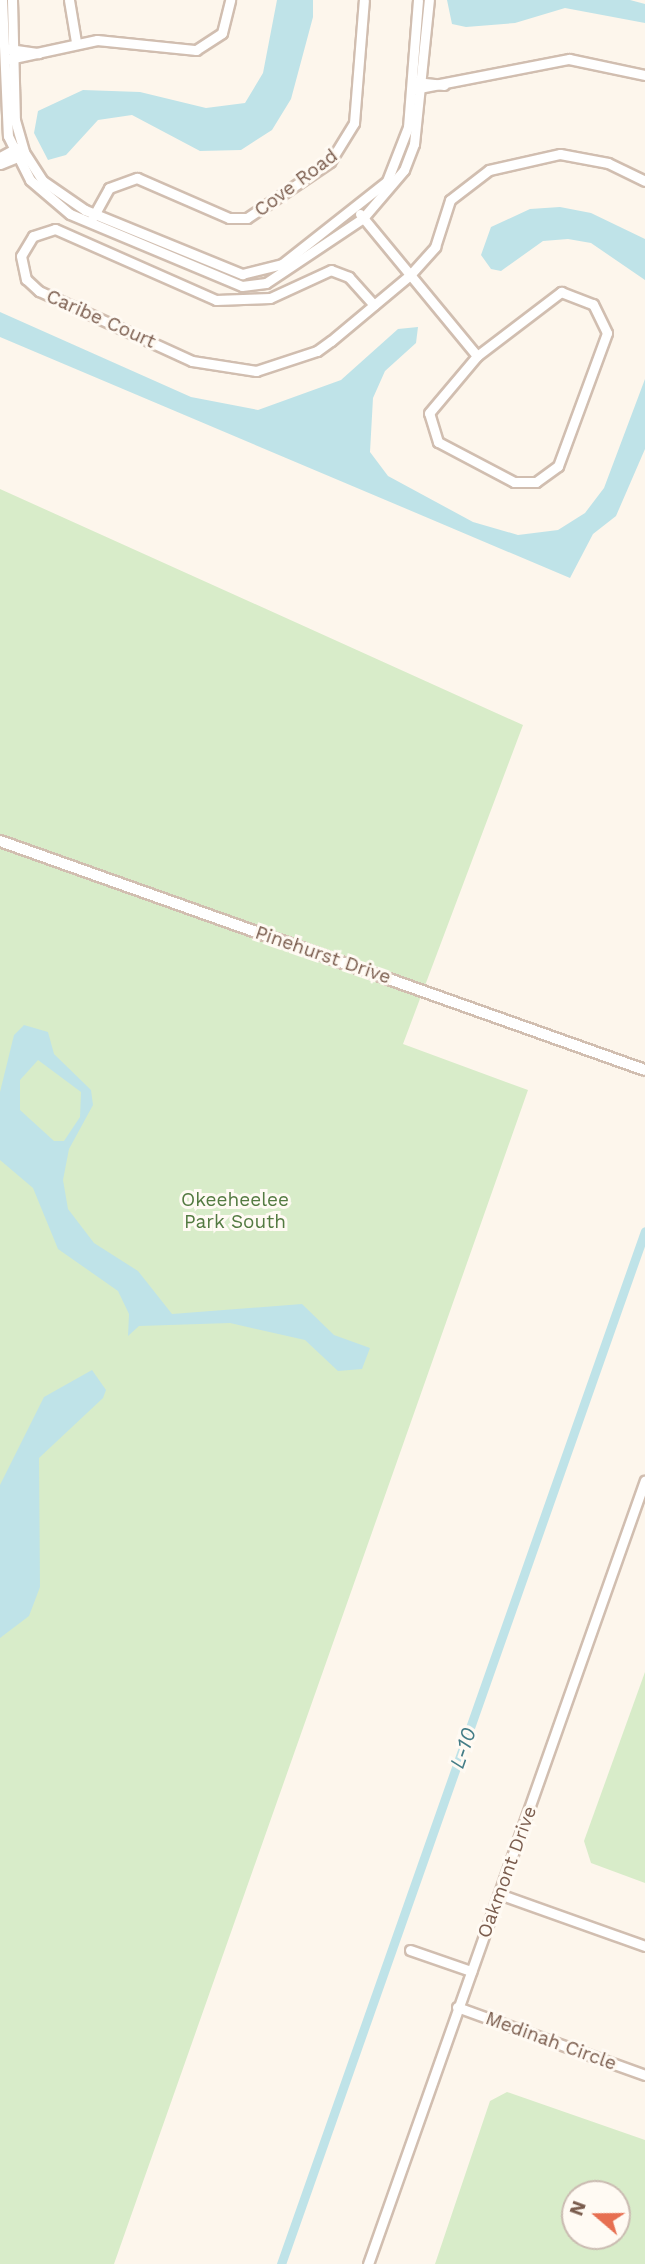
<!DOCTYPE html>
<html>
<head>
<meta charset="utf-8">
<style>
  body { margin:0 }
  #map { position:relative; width:645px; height:2264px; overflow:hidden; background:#fdf6ec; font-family:"Work Sans",sans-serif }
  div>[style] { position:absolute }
  .green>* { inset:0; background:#d8ecc9 }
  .water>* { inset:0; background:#bfe3e8 }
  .canal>* { height:9px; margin:-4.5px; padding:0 4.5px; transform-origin:4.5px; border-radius:4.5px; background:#bfe3e8 }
  .roads { filter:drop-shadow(2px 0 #d1beb0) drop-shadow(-2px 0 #d1beb0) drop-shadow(0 2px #d1beb0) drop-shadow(0 -2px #d1beb0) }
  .minor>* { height:9px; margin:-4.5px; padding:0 4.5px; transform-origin:4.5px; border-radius:4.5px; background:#fff }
  .tertiary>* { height:10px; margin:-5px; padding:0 5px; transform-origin:5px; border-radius:5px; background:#fff }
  span { translate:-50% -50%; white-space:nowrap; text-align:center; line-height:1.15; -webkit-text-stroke:6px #fffaf3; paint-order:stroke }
  .street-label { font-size:19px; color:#7a5c4d }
  .park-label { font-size:19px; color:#537a41 }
  .water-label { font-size:21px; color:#437c86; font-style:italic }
  .north { position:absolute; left:561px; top:2180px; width:70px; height:70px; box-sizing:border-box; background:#fffaf3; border:2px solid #cabbb1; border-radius:50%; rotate:290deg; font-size:19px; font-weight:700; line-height:28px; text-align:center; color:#7a5c4d }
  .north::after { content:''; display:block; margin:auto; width:24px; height:32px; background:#e76f51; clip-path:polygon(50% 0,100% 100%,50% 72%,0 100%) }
</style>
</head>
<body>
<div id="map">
  <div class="green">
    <i style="clip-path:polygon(0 489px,523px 725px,403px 1044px,528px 1090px,114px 2264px,0 2264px)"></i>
    <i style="clip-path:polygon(645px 1672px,645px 1883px,591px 1863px,584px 1841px)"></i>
    <i style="clip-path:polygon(evenodd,507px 2092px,645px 2140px,645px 2264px,435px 2264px,490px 2101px,507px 2092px,575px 2194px,617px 2194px,617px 2236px,575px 2236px,575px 2194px)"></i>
  </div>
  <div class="water">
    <i style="clip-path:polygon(277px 0,313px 0,313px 17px,291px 99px,272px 130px,241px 150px,200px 151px,132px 115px,98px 120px,66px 155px,48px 160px,34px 133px,38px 111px,83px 90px,140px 92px,206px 108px,245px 103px,263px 73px)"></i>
    <i style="clip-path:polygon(447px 0,630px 0,645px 4px,645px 23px,565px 8px,515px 23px,466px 27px,452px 24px)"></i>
    <i style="clip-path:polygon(560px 207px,591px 213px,645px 239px,645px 280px,591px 243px,568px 239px,543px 241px,501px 271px,491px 269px,481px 255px,491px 227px,530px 209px)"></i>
    <i style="clip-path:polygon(0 312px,191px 397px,258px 410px,341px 380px,398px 329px,418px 327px,416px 343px,385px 371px,373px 398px,370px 452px,388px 476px,473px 522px,518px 535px,558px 530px,585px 513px,604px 488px,645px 379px,645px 449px,616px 516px,593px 534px,570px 578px,0 337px)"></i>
    <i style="clip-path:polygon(evenodd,24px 1025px,48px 1032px,54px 1054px,91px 1090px,93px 1105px,69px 1149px,63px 1180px,68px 1209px,94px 1243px,138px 1271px,172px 1314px,302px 1304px,334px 1335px,370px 1348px,362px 1369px,338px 1371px,305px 1340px,230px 1323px,139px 1326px,128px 1336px,129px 1314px,118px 1291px,58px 1249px,33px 1188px,0 1160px,0 1092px,14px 1035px,24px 1025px,38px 1060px,81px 1092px,80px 1117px,64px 1141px,54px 1141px,20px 1110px,20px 1080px,38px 1060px)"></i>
    <i style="clip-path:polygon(92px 1370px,106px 1390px,103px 1398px,39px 1458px,40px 1587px,29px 1616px,0 1638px,0 1485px,44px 1397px)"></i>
  </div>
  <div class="canal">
    <i style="left:281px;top:2264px;width:1095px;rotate:-70.59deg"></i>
  </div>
  <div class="roads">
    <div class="minor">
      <i style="left:2px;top:0;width:136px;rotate:87.5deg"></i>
      <i style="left:8px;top:136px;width:49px;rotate:63.4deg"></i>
      <i style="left:30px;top:180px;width:52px;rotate:40.4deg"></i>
      <i style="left:70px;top:214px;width:186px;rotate:22.7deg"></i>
      <i style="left:242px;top:286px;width:24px;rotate:-7deg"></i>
      <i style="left:266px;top:283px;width:117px;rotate:-33.8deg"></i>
      <i style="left:363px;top:218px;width:63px;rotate:-49.5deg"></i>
      <i style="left:404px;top:170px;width:28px;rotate:-69deg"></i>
      <i style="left:414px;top:144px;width:145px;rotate:-84.1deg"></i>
      <i style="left:12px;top:0;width:120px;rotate:88.6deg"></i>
      <i style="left:15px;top:120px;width:33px;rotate:74deg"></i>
      <i style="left:24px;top:152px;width:35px;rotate:57deg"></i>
      <i style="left:43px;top:181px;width:51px;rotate:34.6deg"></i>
      <i style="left:85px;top:210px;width:170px;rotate:22.2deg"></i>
      <i style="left:242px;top:274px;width:41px;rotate:-14deg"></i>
      <i style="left:282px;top:264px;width:134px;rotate:-38.3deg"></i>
      <i style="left:387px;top:181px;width:58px;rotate:-68.7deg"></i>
      <i style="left:408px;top:127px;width:127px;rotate:-85.5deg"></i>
      <i style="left:69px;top:0;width:43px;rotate:80.5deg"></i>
      <i style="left:9px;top:49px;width:30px;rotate:8deg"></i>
      <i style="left:9px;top:59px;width:90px;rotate:-12.2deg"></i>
      <i style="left:97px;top:40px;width:100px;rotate:5.8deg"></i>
      <i style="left:196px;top:50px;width:31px;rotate:-33deg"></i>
      <i style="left:222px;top:33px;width:34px;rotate:-76deg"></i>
      <i style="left:415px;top:82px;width:29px;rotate:6deg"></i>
      <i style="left:414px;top:89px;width:158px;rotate:-11deg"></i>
      <i style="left:569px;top:59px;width:78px;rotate:11.9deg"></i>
      <i style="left:0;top:157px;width:19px;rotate:-28deg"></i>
      <i style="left:0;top:164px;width:18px;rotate:-22deg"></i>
      <i style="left:360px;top:214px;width:184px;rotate:50.5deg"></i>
      <i style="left:93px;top:217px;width:33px;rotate:-61deg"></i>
      <i style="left:109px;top:188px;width:30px;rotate:-20deg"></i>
      <i style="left:137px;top:178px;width:100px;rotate:23.5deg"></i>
      <i style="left:229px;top:218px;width:18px"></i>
      <i style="left:247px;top:218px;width:100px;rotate:-34deg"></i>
      <i style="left:330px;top:162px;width:46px;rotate:-58.4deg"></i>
      <i style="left:354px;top:123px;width:123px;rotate:-85.4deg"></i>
      <i style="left:561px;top:292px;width:34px;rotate:21deg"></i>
      <i style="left:593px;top:304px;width:32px;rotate:64deg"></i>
      <i style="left:607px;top:333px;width:142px;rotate:110.2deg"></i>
      <i style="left:558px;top:466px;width:27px;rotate:144deg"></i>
      <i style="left:536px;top:482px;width:22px;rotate:180deg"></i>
      <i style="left:514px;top:482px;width:86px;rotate:-152.2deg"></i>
      <i style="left:438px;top:442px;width:30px;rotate:-107deg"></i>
      <i style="left:429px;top:413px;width:75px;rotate:-49.9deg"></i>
      <i style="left:477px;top:356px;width:106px;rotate:-37.3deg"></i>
      <i style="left:374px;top:305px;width:38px;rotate:-132deg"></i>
      <i style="left:349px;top:277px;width:19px;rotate:-159deg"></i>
      <i style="left:331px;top:270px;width:67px;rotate:155.3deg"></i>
      <i style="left:270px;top:298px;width:54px;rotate:177.9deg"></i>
      <i style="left:216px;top:300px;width:176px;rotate:-156.2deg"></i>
      <i style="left:55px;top:229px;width:23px;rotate:162deg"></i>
      <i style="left:33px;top:236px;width:23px;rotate:121deg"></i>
      <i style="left:21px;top:256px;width:24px;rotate:78deg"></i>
      <i style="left:26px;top:279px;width:18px;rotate:43deg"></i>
      <i style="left:39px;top:291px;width:168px;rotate:24.6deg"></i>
      <i style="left:192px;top:361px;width:65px;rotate:8.9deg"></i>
      <i style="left:256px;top:371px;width:64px;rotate:-18.2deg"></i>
      <i style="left:317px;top:351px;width:17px;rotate:-36deg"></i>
      <i style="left:331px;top:341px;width:103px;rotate:-39.9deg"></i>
      <i style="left:410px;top:275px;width:38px;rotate:-48deg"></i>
      <i style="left:435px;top:247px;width:49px;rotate:-72.3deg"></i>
      <i style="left:450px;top:200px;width:49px;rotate:-37.6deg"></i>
      <i style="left:489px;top:170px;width:73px;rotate:-12.7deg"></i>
      <i style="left:560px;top:154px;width:49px;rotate:10.6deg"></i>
      <i style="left:608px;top:163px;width:41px;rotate:25.9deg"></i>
      <i style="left:499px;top:1894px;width:155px;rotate:19.6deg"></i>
      <i style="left:410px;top:1950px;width:65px;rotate:19deg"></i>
      <i style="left:457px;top:2007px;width:200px;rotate:19.9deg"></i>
      <i style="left:368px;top:2264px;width:831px;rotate:-70.54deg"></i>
    </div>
    <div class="tertiary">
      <i style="left:0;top:841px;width:684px;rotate:19.55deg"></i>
    </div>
  </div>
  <div class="street-label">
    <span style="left:296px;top:183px;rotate:-37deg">Cove Road</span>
    <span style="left:101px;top:319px;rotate:24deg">Caribe Court</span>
    <span style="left:323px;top:955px;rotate:19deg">Pinehurst Drive</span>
    <span style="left:507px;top:1872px;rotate:-70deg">Oakmont Drive</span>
    <span style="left:551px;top:2041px;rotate:20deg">Medinah Circle</span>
  </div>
  <div class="park-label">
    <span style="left:235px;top:1211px">Okeeheelee<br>Park South</span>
  </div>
  <div class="water-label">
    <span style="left:463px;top:1748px;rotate:-71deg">L-10</span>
  </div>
  <div class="north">N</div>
</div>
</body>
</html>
